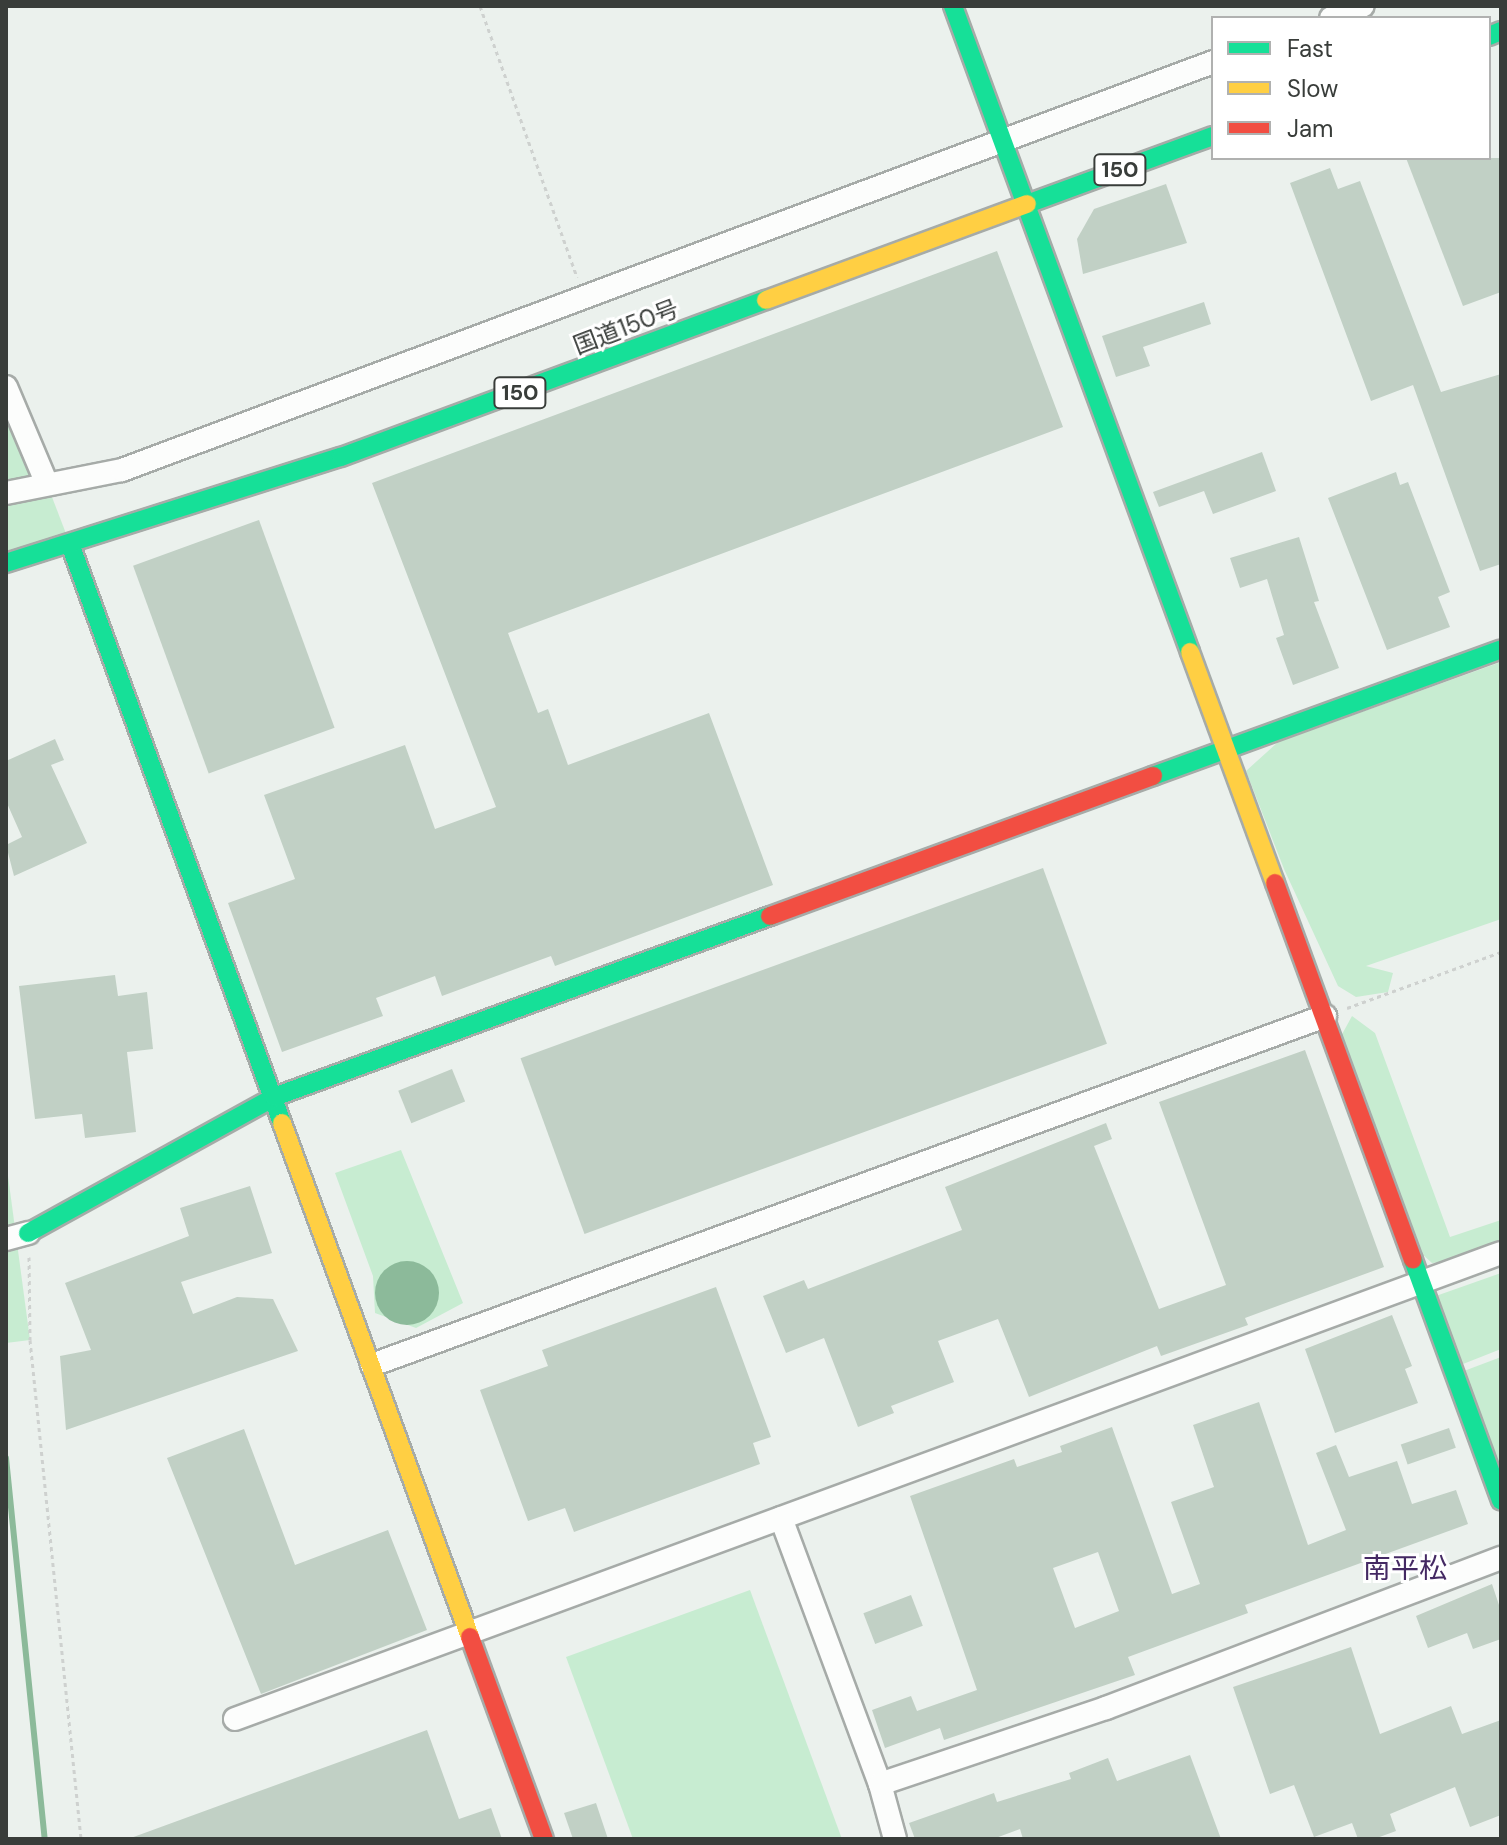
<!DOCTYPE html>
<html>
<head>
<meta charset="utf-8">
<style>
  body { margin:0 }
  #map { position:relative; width:1507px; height:1845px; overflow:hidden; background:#ebf1ed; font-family:"DM Sans","Noto Sans JP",sans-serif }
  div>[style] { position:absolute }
  .green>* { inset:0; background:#c7ecd1 }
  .water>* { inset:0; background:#8cba9a }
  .round { border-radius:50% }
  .stream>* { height:6px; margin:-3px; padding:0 3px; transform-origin:3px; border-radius:3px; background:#8cba9a }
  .building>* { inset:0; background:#c1d0c5; transform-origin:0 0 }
  .path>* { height:3px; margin-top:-1.5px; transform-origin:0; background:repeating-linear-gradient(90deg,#ced1cf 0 4px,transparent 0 8px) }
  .roads { filter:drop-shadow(2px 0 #a6aba8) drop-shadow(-2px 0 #a6aba8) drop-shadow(0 2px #a6aba8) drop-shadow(0 -2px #a6aba8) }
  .street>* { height:22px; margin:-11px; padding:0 11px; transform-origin:11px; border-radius:11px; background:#fcfdfc }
  .fast>* { height:18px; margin:-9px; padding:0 9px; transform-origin:9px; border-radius:9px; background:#16e098 }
  .slow>* { height:18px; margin:-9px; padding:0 9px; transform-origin:9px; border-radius:9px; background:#ffcf43 }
  .jam>* { height:18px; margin:-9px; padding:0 9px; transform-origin:9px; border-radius:9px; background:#f24e42 }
  span { translate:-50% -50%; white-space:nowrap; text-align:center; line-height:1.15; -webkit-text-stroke:6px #fff; paint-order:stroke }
  .shield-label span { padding:2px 6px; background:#fff; border:2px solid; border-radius:6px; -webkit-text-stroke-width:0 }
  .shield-label { font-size:22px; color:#393d3a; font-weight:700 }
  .street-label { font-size:24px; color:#393d3a }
  .quarter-label { font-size:28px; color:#442963 }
  .frame { position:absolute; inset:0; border:8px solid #393d3a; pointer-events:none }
  .legend { position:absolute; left:1211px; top:16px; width:280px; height:144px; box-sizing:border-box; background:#fff; border:2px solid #b0b1b0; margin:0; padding:10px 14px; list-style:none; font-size:24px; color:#393d3a }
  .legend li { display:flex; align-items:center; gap:16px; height:40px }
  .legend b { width:40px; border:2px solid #b0b1b0 }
</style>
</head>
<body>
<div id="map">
  <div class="green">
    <i style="clip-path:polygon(6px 406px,33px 478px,6px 484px)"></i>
    <i style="clip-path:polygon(47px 484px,70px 544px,6px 563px,6px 489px)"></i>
    <i style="clip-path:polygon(1501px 662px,1501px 919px,1366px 966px,1393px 973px,1388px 992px,1356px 997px,1338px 986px,1284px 869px,1246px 771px,1278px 742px)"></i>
    <i style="clip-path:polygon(1352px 1016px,1375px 1033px,1450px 1237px,1501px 1220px,1501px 1244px,1452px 1261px,1432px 1263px,1421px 1253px,1340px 1038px)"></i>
    <i style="clip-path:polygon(401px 1150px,463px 1303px,416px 1328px,375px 1313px,373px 1276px,335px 1173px)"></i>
    <i style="clip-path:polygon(6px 1161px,30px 1340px,6px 1343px)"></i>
    <i style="clip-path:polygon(1501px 1273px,1501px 1349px,1458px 1366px,1433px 1297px)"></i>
    <i style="clip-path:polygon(1501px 1357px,1501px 1500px,1456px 1374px)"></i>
    <i style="clip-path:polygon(750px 1590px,842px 1839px,633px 1839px,566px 1657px)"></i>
  </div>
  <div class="water">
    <i class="round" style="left:375px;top:1261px;width:64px;height:64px"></i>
  </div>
  <div class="stream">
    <i style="left:6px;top:1458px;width:383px;rotate:84.2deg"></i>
  </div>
  <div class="building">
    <i style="clip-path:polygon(1406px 158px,1501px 158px,1501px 292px,1463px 306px)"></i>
    <i style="clip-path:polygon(1330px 168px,1338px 189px,1360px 181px,1441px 392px,1501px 374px,1501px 564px,1480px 571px,1413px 385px,1371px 401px,1290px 183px)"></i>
    <i style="clip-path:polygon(1166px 184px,1187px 243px,1083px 274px,1077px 239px,1094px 209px)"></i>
    <i style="clip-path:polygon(997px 251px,1063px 427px,508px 633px,538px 713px,548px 709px,568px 765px,709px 713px,773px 885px,555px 966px,551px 956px,442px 996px,435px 976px,376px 998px,383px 1016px,282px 1052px,228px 903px,295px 879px,264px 795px,405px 745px,435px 829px,496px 807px,372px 483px)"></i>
    <i style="clip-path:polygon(1204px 302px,1211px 324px,1143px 347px,1150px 366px,1116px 377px,1102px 336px)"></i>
    <i style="clip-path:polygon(1262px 452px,1276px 491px,1213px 514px,1204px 491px,1159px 507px,1153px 492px)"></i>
    <i style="clip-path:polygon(1396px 472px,1400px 485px,1408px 482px,1450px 592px,1438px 597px,1450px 627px,1387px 650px,1328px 498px)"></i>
    <i style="left:259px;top:520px;width:221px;height:134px;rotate:70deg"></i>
    <i style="clip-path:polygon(1299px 537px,1319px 601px,1314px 602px,1339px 668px,1293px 685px,1276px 638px,1284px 635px,1267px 579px,1240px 588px,1230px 558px)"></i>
    <i style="clip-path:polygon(55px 739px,64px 760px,51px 765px,87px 843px,14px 876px,6px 845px,22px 837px,6px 801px,6px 761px)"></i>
    <i style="left:1043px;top:868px;width:187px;height:556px;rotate:70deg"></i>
    <i style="clip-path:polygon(115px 975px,118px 996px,147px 992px,153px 1049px,127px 1052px,136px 1132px,85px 1138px,82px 1114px,35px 1119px,19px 986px)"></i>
    <i style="clip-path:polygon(1305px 1050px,1384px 1267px,1245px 1318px,1248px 1325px,1161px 1356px,1157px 1346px,1029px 1397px,998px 1319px,938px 1341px,954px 1382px,891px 1406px,894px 1413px,858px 1427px,824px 1338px,786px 1353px,763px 1296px,804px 1280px,808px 1289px,962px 1230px,945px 1187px,1106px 1123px,1112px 1139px,1094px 1146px,1159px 1309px,1226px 1285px,1159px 1102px)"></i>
    <i style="left:452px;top:1069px;width:35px;height:58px;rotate:68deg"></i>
    <i style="clip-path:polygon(250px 1186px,272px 1253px,181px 1282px,193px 1314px,237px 1297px,273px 1299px,298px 1351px,66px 1430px,60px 1356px,91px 1350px,65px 1283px,189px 1236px,180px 1208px)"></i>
    <i style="clip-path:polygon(716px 1287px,771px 1437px,753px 1443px,760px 1464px,574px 1532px,565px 1508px,528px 1521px,480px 1390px,548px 1366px,542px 1350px)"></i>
    <i style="clip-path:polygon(1392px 1315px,1412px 1366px,1405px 1369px,1418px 1403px,1335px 1433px,1305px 1349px)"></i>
    <i style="clip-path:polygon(evenodd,1259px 1402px,1308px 1545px,1346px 1530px,1316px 1453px,1336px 1445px,1349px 1477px,1397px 1461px,1412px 1504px,1456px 1490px,1468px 1524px,1245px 1605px,1248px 1613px,1128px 1657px,1135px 1675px,944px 1740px,940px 1728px,885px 1748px,872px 1710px,911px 1696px,917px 1711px,977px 1690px,910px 1496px,1014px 1459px,1017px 1467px,1062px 1452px,1060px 1446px,1112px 1427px,1172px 1594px,1200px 1584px,1171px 1502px,1214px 1487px,1193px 1425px,1259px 1402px,1098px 1552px,1119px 1611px,1075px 1628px,1053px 1568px,1098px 1552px)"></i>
    <i style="left:1449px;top:1428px;width:21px;height:51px;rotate:71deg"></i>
    <i style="clip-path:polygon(244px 1429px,295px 1565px,388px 1530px,427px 1630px,261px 1694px,167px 1458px)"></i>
    <i style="clip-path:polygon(1492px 1584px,1501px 1611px,1501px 1639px,1473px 1649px,1467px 1633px,1428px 1648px,1416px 1616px)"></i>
    <i style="left:911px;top:1595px;width:33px;height:51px;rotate:69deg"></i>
    <i style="clip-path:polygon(1351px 1647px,1380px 1734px,1451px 1706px,1462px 1734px,1501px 1720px,1501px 1815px,1470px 1827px,1455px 1787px,1390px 1814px,1396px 1831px,1374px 1839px,1358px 1839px,1352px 1823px,1314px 1837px,1294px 1785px,1270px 1794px,1233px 1687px)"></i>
    <i style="clip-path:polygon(427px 1730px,459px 1819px,491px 1808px,502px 1839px,128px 1839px)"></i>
    <i style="clip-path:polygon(1190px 1755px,1221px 1839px,1023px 1839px,1020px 1829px,993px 1839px,915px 1839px,909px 1823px,994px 1793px,997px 1802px,1071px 1779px,1069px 1773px,1108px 1758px,1117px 1781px)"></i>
    <i style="clip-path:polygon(596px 1803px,608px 1839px,573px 1839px,564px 1813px)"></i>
  </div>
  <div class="path">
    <i style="left:480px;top:6px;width:288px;rotate:70.3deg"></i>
    <i style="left:1347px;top:1008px;width:164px;rotate:-20deg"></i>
    <i style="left:29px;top:1257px;width:83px;rotate:89.3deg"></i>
    <i style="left:30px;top:1340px;width:502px;rotate:84.16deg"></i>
  </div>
  <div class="roads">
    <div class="street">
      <i style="left:1331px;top:18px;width:34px;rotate:-21deg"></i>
      <i style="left:6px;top:387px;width:105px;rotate:67.1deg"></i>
      <i style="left:6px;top:493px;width:118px;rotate:-11.2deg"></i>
      <i style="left:122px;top:470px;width:1165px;rotate:-20.5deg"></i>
      <i style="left:6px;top:1239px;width:23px;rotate:-15deg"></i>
      <i style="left:372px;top:1365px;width:1015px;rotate:-20.11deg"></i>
      <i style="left:781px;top:1518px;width:284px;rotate:69.6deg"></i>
      <i style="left:880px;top:1784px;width:57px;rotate:74.7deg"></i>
      <i style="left:235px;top:1719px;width:1349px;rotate:-20.21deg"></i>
      <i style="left:880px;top:1784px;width:238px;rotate:-18.6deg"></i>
      <i style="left:1106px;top:1708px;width:423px;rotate:-20.8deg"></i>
    </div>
    <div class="fast">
      <i style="left:953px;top:6px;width:688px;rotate:69.85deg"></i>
      <i style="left:1489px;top:36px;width:13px;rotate:-23deg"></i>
      <i style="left:1027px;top:204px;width:198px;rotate:-20.1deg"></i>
      <i style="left:70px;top:544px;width:617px;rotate:69.89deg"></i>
      <i style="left:6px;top:563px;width:351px;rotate:-17.6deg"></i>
      <i style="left:341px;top:457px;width:453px;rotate:-20.3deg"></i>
      <i style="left:1153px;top:776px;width:370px;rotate:-20deg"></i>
      <i style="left:28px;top:1233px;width:281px;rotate:-28.9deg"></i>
      <i style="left:274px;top:1097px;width:528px;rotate:-20.05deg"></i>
      <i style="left:1413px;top:1260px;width:256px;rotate:69.9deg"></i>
    </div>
    <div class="slow">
      <i style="left:766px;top:300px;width:278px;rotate:-20.2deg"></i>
      <i style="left:1190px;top:652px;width:246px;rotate:69.8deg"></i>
      <i style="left:282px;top:1123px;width:547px;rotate:69.91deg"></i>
    </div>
    <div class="jam">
      <i style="left:1275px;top:883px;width:401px;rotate:69.9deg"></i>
      <i style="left:770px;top:916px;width:408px;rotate:-20.1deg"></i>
      <i style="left:470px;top:1637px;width:215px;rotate:69.9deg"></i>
    </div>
  </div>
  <div class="shield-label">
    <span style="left:1120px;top:170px">150</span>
    <span style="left:520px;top:393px">150</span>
  </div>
  <div class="street-label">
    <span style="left:626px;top:327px;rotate:-21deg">国道150号</span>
  </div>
  <div class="quarter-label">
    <span style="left:1405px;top:1569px">南平松</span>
  </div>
  <div class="frame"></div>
  <ul class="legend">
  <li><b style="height:10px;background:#16e098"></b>Fast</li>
  <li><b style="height:10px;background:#ffcf43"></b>Slow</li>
  <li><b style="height:10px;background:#f24e42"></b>Jam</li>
  </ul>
</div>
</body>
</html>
